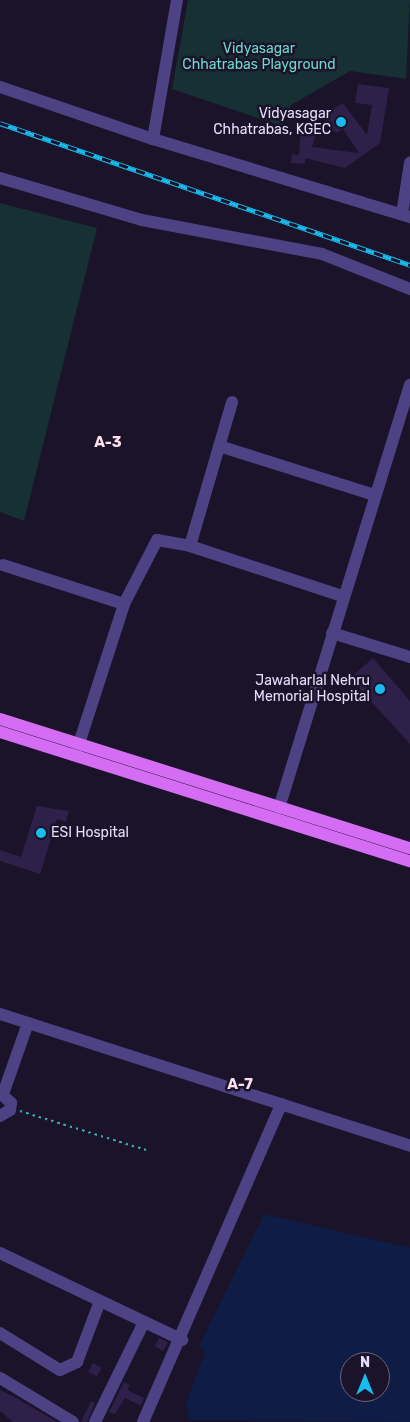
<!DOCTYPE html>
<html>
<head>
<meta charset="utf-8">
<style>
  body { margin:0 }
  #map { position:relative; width:410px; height:1422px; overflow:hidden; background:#1a1329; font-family:Rubik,sans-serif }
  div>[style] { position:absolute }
  .green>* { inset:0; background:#163033 }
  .water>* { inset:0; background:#0f1c46 }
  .building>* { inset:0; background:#2e2049; transform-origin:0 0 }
  .path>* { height:2px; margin-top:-1px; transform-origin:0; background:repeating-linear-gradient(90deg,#3aabb4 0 2.5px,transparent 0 6.5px) }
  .minor>* { height:12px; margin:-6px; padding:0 6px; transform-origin:6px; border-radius:6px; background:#4d4284 }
  .major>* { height:12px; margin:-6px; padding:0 6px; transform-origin:6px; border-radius:6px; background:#d46df4 }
  .rail>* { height:5px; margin-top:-2.5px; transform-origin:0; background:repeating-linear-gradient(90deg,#1a1329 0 9px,#18bcee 0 18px); box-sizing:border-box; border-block:1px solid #18bcee }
  .dots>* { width:14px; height:14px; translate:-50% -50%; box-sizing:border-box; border:2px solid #1a1329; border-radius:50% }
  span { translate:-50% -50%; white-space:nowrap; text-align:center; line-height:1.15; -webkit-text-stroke:5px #1a1329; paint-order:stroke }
  .park-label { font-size:14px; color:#6dd8cc }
  .poi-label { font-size:14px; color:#e5ddfc }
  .right { translate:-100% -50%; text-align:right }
  .left { translate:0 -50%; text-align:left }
  .neighbourhood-label { font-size:15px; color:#fddfee; font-weight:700 }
  .north { position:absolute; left:340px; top:1352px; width:50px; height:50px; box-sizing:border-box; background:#1a1329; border:1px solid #6b647d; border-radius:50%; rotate:0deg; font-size:14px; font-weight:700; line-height:20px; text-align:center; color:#e5ddfc }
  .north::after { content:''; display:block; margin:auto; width:18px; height:22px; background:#18bcee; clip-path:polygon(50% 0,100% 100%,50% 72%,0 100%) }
</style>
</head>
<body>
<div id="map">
  <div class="green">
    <i style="clip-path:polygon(188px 0,410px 0,406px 79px,350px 71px,291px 105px,282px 126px,172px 89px)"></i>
    <i style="clip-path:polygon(0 203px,97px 228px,24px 521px,0 512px)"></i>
  </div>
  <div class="water">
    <i style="clip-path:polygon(evenodd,264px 1214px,410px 1248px,410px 1422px,189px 1420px,186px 1403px,205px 1353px,199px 1346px,264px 1214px,350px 1362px,380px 1362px,380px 1392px,350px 1392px,350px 1362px)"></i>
  </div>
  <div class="building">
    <i style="clip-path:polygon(358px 84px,389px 88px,380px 143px,345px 168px,305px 158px,305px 164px,291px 163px,292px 154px,299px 155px,301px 126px,318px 128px,312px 147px,359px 153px,343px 129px,336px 133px,321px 117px,343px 103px,367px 135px,372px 105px,355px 103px)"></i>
    <i style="clip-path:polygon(373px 658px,410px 701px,410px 744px,350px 678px)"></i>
    <i style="clip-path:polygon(37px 806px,69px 811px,66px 822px,57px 819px,40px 874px,0 861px,0 850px,21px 857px)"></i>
    <i style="clip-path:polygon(159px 1338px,168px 1342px,163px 1351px,155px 1346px)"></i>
    <i style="left:93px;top:1363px;width:10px;height:10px;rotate:29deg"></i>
    <i style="clip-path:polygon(124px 1382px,130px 1385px,127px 1390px,144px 1398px,141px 1406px,125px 1398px,115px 1414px,109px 1412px)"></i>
    <i style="clip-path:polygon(0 1390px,18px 1399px,57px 1422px,13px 1422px,0 1411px)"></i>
    <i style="clip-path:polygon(91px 1401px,95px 1403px,87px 1422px,81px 1422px)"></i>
  </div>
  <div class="path">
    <i style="left:20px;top:1111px;width:132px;rotate:17.2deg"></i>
  </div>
  <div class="minor">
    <i style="left:177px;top:0;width:141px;rotate:99.8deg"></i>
    <i style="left:153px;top:139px;width:269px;rotate:16.9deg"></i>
    <i style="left:0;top:87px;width:162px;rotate:18.8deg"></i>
    <i style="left:0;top:178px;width:148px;rotate:16.5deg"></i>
    <i style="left:142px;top:220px;width:183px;rotate:10.7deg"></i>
    <i style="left:322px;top:254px;width:95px;rotate:21.7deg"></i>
    <i style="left:402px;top:214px;width:52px;rotate:-81.1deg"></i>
    <i style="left:219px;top:446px;width:163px;rotate:17.5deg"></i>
    <i style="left:190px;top:546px;width:150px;rotate:-73.7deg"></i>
    <i style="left:3px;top:565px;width:127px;rotate:17.9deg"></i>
    <i style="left:332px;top:633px;width:82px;rotate:17.1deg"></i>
    <i style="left:76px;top:753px;width:157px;rotate:-72.1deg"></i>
    <i style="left:124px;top:604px;width:72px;rotate:-62.7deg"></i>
    <i style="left:157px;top:540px;width:34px;rotate:10deg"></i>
    <i style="left:190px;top:546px;width:160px;rotate:18.2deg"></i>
    <i style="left:279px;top:808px;width:443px;rotate:-72.8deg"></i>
    <i style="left:0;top:1014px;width:431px;rotate:17.8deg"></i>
    <i style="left:0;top:1093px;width:15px;rotate:42deg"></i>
    <i style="left:11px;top:1103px;width:7px;rotate:98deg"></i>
    <i style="left:10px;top:1110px;width:12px;rotate:149deg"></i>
    <i style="left:3px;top:1094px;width:75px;rotate:-70.6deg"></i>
    <i style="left:0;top:1253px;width:202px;rotate:25.5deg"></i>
    <i style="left:0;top:1333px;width:70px;rotate:31.7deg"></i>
    <i style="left:60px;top:1370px;width:19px;rotate:-25deg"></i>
    <i style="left:77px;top:1362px;width:65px;rotate:-69.3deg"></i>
    <i style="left:0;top:1378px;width:85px;rotate:31.1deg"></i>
    <i style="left:95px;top:1422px;width:111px;rotate:-63.9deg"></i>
    <i style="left:143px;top:1422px;width:347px;rotate:-66.5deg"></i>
  </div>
  <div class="major">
    <i style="left:0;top:719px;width:430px;rotate:17.5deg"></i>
    <i style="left:0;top:732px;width:430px;rotate:17.5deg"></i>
  </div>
  <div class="rail">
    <i style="left:0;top:123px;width:434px;rotate:19.1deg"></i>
  </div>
  <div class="dots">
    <i style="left:341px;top:122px;background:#18bcee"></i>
    <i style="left:380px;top:689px;background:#18bcee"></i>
    <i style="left:41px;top:833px;background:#18bcee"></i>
  </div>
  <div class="park-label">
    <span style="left:259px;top:57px">Vidyasagar<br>Chhatrabas Playground</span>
  </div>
  <div class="poi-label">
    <span class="right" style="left:331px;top:122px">Vidyasagar<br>Chhatrabas, KGEC</span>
    <span class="right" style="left:370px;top:689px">Jawaharlal Nehru<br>Memorial Hospital</span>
    <span class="left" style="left:51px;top:833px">ESI Hospital</span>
  </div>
  <div class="neighbourhood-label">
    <span style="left:108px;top:443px">A-3</span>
    <span style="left:240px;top:1085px">A-7</span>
  </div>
  <div class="north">N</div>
</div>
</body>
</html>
